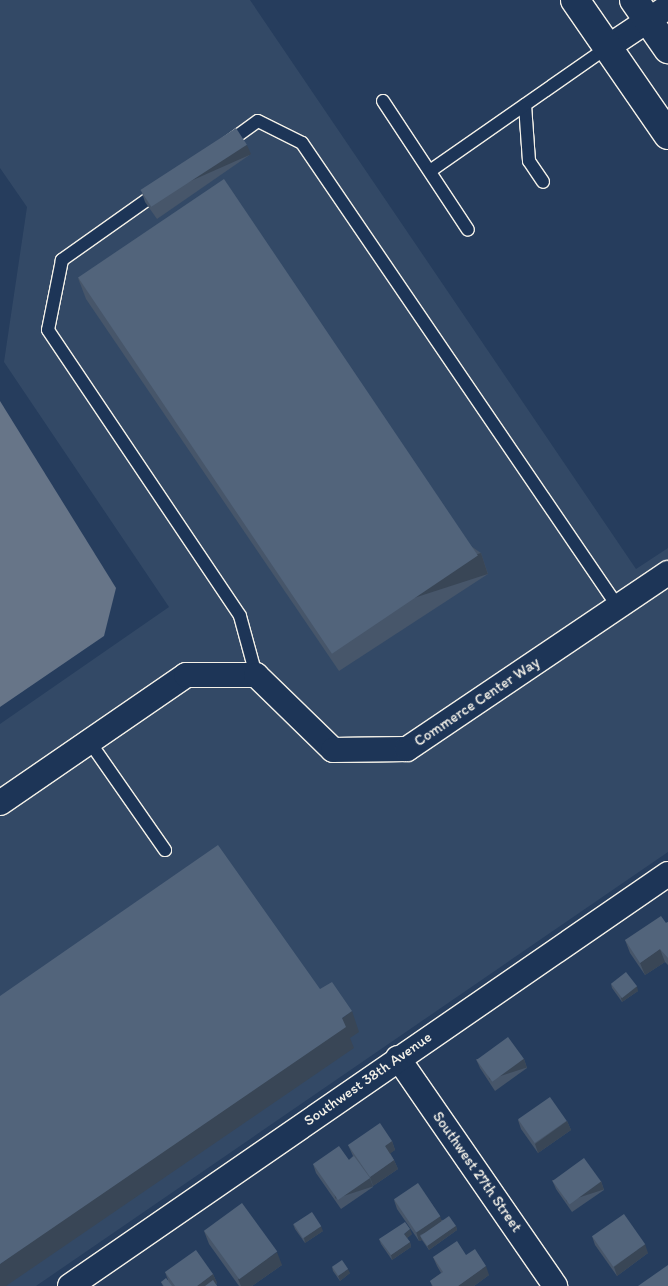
<!DOCTYPE html>
<html>
<head>
<meta charset="utf-8">
<style>
  body { margin:0 }
  #map { position:relative; width:668px; height:1286px; overflow:hidden; background:#263d5d; font-family:Itim,sans-serif }
  div>[style] { position:absolute }
  .built>* { inset:0; background:#334966 }
  .water>* { inset:0; background:#677588 }
  .roads { filter:drop-shadow(1px 0 #f4f1e8) drop-shadow(-1px 0 #f4f1e8) drop-shadow(0 1px #f4f1e8) drop-shadow(0 -1px #f4f1e8) }
  .service>* { height:12px; margin:-6px; padding:0 6px; transform-origin:6px; border-radius:6px; background:#1d3557 }
  .minor>* { height:24px; margin:-12px; padding:0 12px; transform-origin:12px; border-radius:12px; background:#1d3557 }
  .primary>* { height:28px; margin:-14px; padding:0 14px; transform-origin:14px; border-radius:14px; background:#1d3557 }
  .wall>* { inset:0; background:#47566a }
  .shaded-wall>* { inset:0; background:#394656; transform-origin:0 0 }
  .building>* { inset:0; background:#52647b; transform-origin:0 0 }
  span { translate:-50% -50%; white-space:nowrap; text-align:center; line-height:1.15; -webkit-text-stroke:4.5px #1d3557; paint-order:stroke }
  .street-label { font-size:15px; color:#f4f1e8 }
</style>
</head>
<body>
<div id="map">
  <div class="built">
    <i style="clip-path:polygon(0 0,250px 0,636px 569px,668px 548px,668px 852px,36px 1286px,0 1286px,0 724px,169px 607px,4px 362px,27px 207px,0 168px)"></i>
  </div>
  <div class="water">
    <i style="clip-path:polygon(0 401px,116px 588px,104px 636px,0 707px)"></i>
  </div>
  <div class="roads">
    <div class="service">
      <i style="left:383px;top:101px;width:154px;rotate:56.6deg"></i>
      <i style="left:525px;top:105px;width:56px;rotate:85.9deg"></i>
      <i style="left:529px;top:161px;width:25px;rotate:56deg"></i>
      <i style="left:226px;top:144px;width:39px;rotate:-36deg"></i>
      <i style="left:258px;top:121px;width:49px;rotate:26.6deg"></i>
      <i style="left:302px;top:143px;width:561px;rotate:55.74deg"></i>
      <i style="left:430px;top:171px;width:217px;rotate:-34.9deg"></i>
      <i style="left:158px;top:192px;width:118px;rotate:144.7deg"></i>
      <i style="left:62px;top:260px;width:71px;rotate:101.3deg"></i>
      <i style="left:48px;top:330px;width:344px;rotate:56.1deg"></i>
      <i style="left:240px;top:616px;width:61px;rotate:74.8deg"></i>
      <i style="left:89px;top:741px;width:133px;rotate:55.1deg"></i>
    </div>
    <div class="minor">
      <i style="left:608px;top:47px;width:72px;rotate:-33.7deg"></i>
      <i style="left:0;top:803px;width:226px;rotate:-34.5deg"></i>
      <i style="left:186px;top:675px;width:70px"></i>
      <i style="left:256px;top:675px;width:107px;rotate:44.2deg"></i>
      <i style="left:333px;top:750px;width:74px;rotate:-0.8deg"></i>
      <i style="left:407px;top:749px;width:315px;rotate:-34deg"></i>
      <i style="left:398px;top:1058px;width:277px;rotate:55.4deg"></i>
      <i style="left:70px;top:1286px;width:726px;rotate:-34.57deg"></i>
    </div>
    <div class="primary">
      <i style="left:575px;top:0;width:164px;rotate:55.4deg"></i>
      <i style="left:634px;top:0;width:60px;rotate:55.2deg"></i>
    </div>
  </div>
  <div class="wall">
    <i style="clip-path:polygon(251px 154px,157px 219px,145px 202px,142px 193px)"></i>
    <i style="clip-path:polygon(78px 278px,481px 553px,488px 574px,339px 671px,86px 299px)"></i>
    <i style="clip-path:polygon(668px 922px,668px 965px,665px 962px,645px 975px,630px 953px,625px 940px)"></i>
    <i style="clip-path:polygon(611px 984px,638px 991px,622px 1002px,612px 988px)"></i>
    <i style="clip-path:polygon(476px 1059px,524px 1059px,527px 1068px,495px 1091px,480px 1068px)"></i>
    <i style="clip-path:polygon(518px 1120px,567px 1121px,571px 1130px,538px 1153px,521px 1129px)"></i>
    <i style="clip-path:polygon(392px 1141px,395px 1150px,390px 1153px,394px 1160px,398px 1169px,373px 1186px,371px 1183px,373px 1187px,341px 1209px,316px 1173px,313px 1164px,349px 1160px,353px 1156px,348px 1145px)"></i>
    <i style="clip-path:polygon(552px 1180px,601px 1181px,604px 1190px,572px 1212px,556px 1189px)"></i>
    <i style="clip-path:polygon(394px 1200px,456px 1226px,457px 1230px,429px 1250px,422px 1240px,419px 1241px,397px 1209px)"></i>
    <i style="clip-path:polygon(293px 1224px,323px 1231px,305px 1243px,295px 1229px)"></i>
    <i style="clip-path:polygon(204px 1231px,282px 1265px,252px 1286px,239px 1286px,209px 1244px)"></i>
    <i style="clip-path:polygon(412px 1234px,407px 1238px,410px 1242px,411px 1247px,392px 1260px,381px 1244px,379px 1239px)"></i>
    <i style="clip-path:polygon(592px 1236px,648px 1253px,617px 1276px,595px 1245px)"></i>
    <i style="clip-path:polygon(466px 1255px,489px 1275px,474px 1286px,432px 1286px,430px 1281px,441px 1273px,437px 1266px,433px 1257px)"></i>
    <i style="clip-path:polygon(332px 1267px,350px 1273px,340px 1281px,333px 1271px)"></i>
    <i style="clip-path:polygon(165px 1272px,213px 1274px,217px 1283px,216px 1284px,217px 1286px,163px 1286px,161px 1282px,168px 1280px)"></i>
  </div>
  <div class="shaded-wall">
    <i style="left:247px;top:145px;width:10px;height:113px;rotate:66deg"></i>
    <i style="left:481px;top:553px;width:22px;height:179px;rotate:72deg"></i>
    <i style="clip-path:polygon(660px 949px,665px 962px,645px 975px,640px 963px)"></i>
    <i style="clip-path:polygon(637px 986px,638px 991px,622px 1002px,621px 998px)"></i>
    <i style="clip-path:polygon(352px 1011px,359px 1032px,350px 1038px,354px 1048px,6px 1286px,0 1286px,0 1264px)"></i>
    <i style="left:524px;top:1059px;width:9px;height:39px;rotate:72deg"></i>
    <i style="clip-path:polygon(567px 1121px,571px 1130px,538px 1153px,535px 1144px)"></i>
    <i style="clip-path:polygon(392px 1141px,395px 1150px,388px 1155px,385px 1146px)"></i>
    <i style="clip-path:polygon(394px 1160px,398px 1169px,373px 1186px,370px 1177px)"></i>
    <i style="left:370px;top:1178px;width:9px;height:39px;rotate:72deg"></i>
    <i style="left:601px;top:1181px;width:9px;height:39px;rotate:72deg"></i>
    <i style="clip-path:polygon(440px 1216px,443px 1225px,420px 1235px,422px 1240px,419px 1241px,416px 1232px)"></i>
    <i style="clip-path:polygon(321px 1226px,323px 1231px,305px 1243px,304px 1238px)"></i>
    <i style="clip-path:polygon(456px 1226px,457px 1230px,429px 1250px,427px 1245px)"></i>
    <i style="clip-path:polygon(410px 1229px,412px 1234px,406px 1239px,404px 1234px)"></i>
    <i style="clip-path:polygon(410px 1242px,411px 1247px,392px 1260px,391px 1255px)"></i>
    <i style="clip-path:polygon(645px 1244px,648px 1253px,617px 1276px,614px 1267px)"></i>
    <i style="clip-path:polygon(277px 1252px,282px 1265px,252px 1286px,241px 1286px,238px 1279px)"></i>
    <i style="clip-path:polygon(486px 1266px,489px 1275px,474px 1286px,458px 1286px)"></i>
    <i style="clip-path:polygon(348px 1269px,350px 1273px,340px 1281px,338px 1276px)"></i>
    <i style="clip-path:polygon(213px 1274px,217px 1283px,213px 1286px,197px 1286px)"></i>
  </div>
  <div class="building">
    <i style="left:236px;top:128px;width:20px;height:114px;rotate:57deg"></i>
    <i style="left:224px;top:179px;width:454px;height:176px;rotate:56deg"></i>
    <i style="clip-path:polygon(218px 845px,320px 989px,332px 982px,352px 1011px,342px 1018px,346px 1027px,0 1264px,0 996px)"></i>
    <i style="clip-path:polygon(661px 916px,666px 923px,668px 922px,668px 958px,660px 949px,640px 963px,625px 940px)"></i>
    <i style="left:626px;top:972px;width:18px;height:19px;rotate:52deg"></i>
    <i style="left:508px;top:1037px;width:27px;height:39px;rotate:54deg"></i>
    <i style="left:550px;top:1097px;width:29px;height:39px;rotate:55deg"></i>
    <i style="clip-path:polygon(380px 1123px,392px 1141px,385px 1146px,394px 1160px,370px 1177px,348px 1145px)"></i>
    <i style="clip-path:polygon(339px 1146px,349px 1160px,354px 1156px,370px 1178px,338px 1200px,313px 1164px)"></i>
    <i style="left:584px;top:1158px;width:29px;height:39px;rotate:54deg"></i>
    <i style="left:418px;top:1183px;width:40px;height:29px;rotate:56deg"></i>
    <i style="left:242px;top:1203px;width:60px;height:47px;rotate:54deg"></i>
    <i style="left:312px;top:1212px;width:17px;height:22px;rotate:57deg"></i>
    <i style="left:624px;top:1214px;width:37px;height:39px;rotate:55deg"></i>
    <i style="left:449px;top:1216px;width:12px;height:35px;rotate:55deg"></i>
    <i style="clip-path:polygon(405px 1222px,410px 1229px,404px 1234px,410px 1242px,391px 1255px,379px 1239px)"></i>
    <i style="clip-path:polygon(457px 1241px,466px 1255px,475px 1249px,486px 1266px,458px 1286px,433px 1286px,430px 1281px,443px 1272px,433px 1257px)"></i>
    <i style="clip-path:polygon(196px 1250px,213px 1274px,197px 1286px,175px 1286px,165px 1272px)"></i>
    <i style="left:342px;top:1260px;width:11px;height:12px;rotate:56deg"></i>
    <i style="clip-path:polygon(668px 1265px,668px 1286px,638px 1286px)"></i>
    <i style="clip-path:polygon(166px 1278px,172px 1286px,164px 1286px,161px 1282px)"></i>
    <i style="clip-path:polygon(213px 1280px,217px 1286px,205px 1286px)"></i>
  </div>
  <div class="street-label">
    <span style="left:477px;top:702px;rotate:-34deg">Commerce Center Way</span>
    <span style="left:368px;top:1079px;rotate:-35deg">Southwest 38th Avenue</span>
    <span style="left:477px;top:1172px;rotate:55deg">Southwest 27th Street</span>
  </div>
</div>
</body>
</html>
